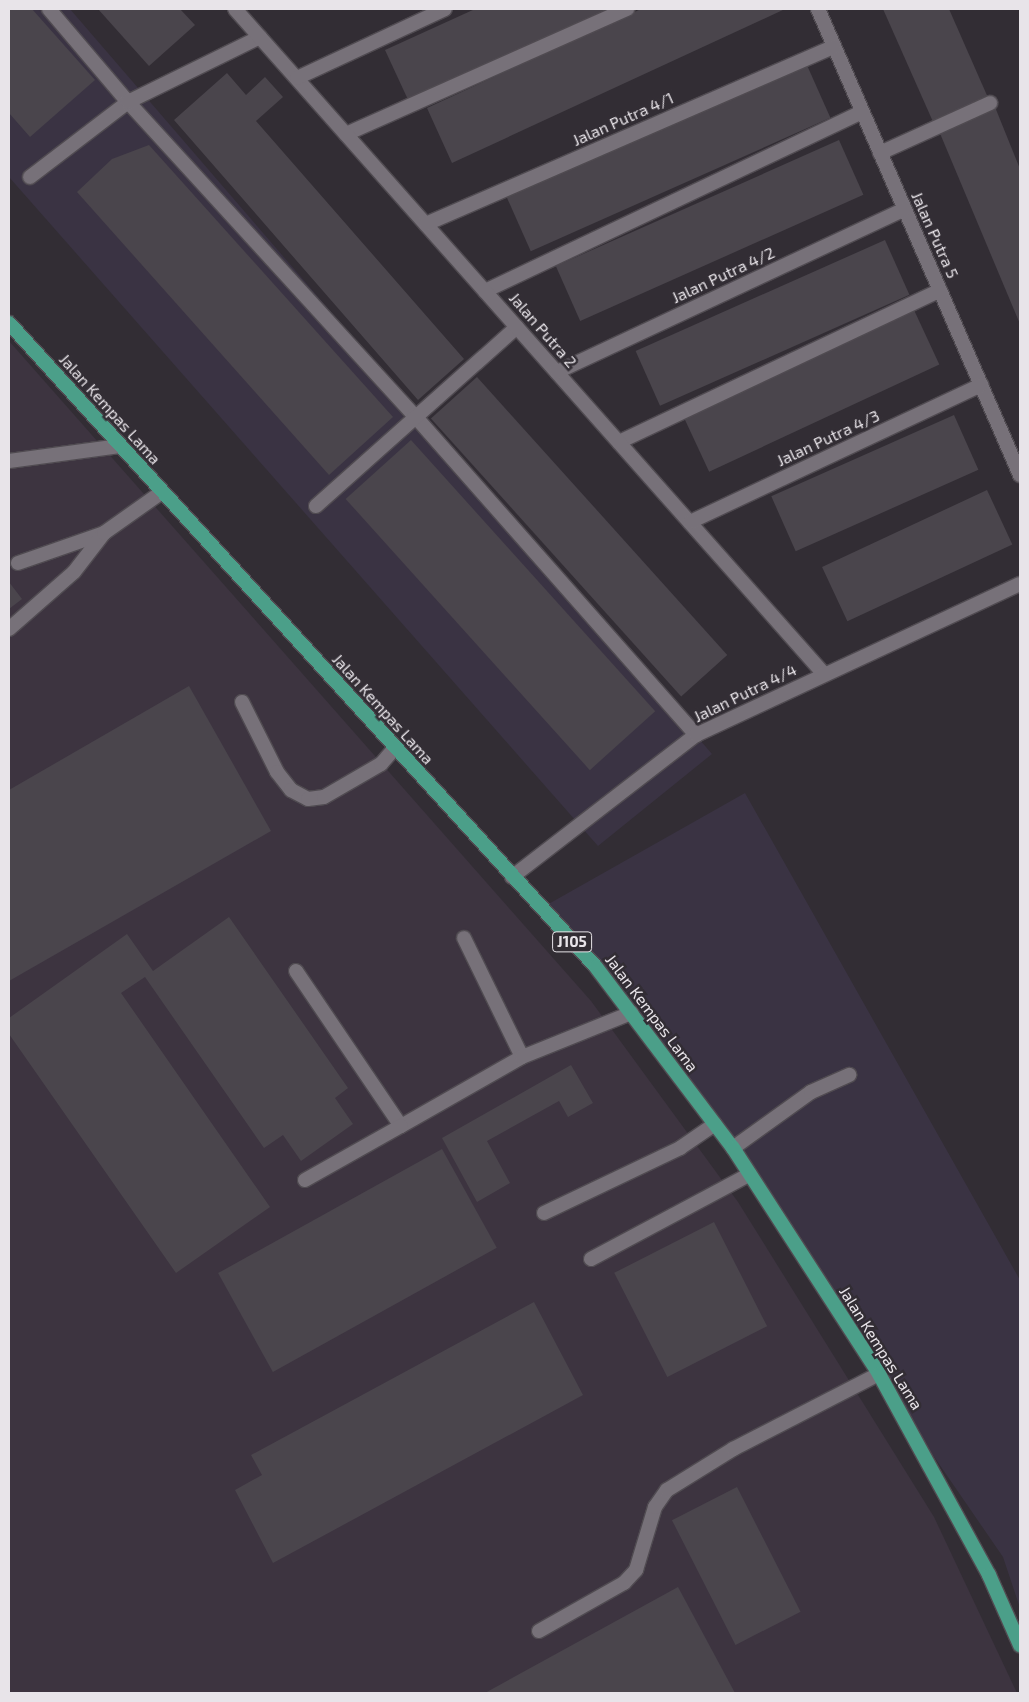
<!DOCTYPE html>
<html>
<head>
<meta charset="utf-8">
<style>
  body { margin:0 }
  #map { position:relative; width:1029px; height:1702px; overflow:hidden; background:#322d34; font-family:"Exo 2",sans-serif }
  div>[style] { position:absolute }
  .commercial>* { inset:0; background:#3a3343 }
  .built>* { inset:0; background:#3d3440 }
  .building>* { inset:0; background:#4a454c; transform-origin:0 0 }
  .roads { filter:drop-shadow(1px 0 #504b51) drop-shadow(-1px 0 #504b51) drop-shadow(0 1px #504b51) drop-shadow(0 -1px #504b51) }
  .service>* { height:14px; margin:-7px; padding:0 7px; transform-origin:7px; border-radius:7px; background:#777179 }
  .minor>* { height:14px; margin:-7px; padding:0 7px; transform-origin:7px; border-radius:7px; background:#777179 }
  .primary>* { height:14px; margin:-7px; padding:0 7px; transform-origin:7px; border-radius:7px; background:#4b9f89 }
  span { translate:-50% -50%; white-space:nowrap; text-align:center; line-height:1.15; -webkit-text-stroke:5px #322d34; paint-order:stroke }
  .shield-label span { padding:1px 4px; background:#322d34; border:1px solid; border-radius:4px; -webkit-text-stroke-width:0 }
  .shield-label { font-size:15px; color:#e8e4e9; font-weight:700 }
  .street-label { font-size:16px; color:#e8e4e9 }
  .frame { position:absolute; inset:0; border:10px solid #e8e4e9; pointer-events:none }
</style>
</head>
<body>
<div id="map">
  <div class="commercial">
    <i style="clip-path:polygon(9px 9px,70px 9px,712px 754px,598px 846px,9px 177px)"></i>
    <i style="clip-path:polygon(745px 793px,1020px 1280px,1020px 1608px,1003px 1557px,895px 1400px,744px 1164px,545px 906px)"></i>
  </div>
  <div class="built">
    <i style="clip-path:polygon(9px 341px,591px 1001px,738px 1202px,934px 1517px,1017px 1693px,9px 1693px)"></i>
  </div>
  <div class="building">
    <i style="clip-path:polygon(9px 9px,32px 9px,95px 80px,30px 137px,9px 113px)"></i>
    <i style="clip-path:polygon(98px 9px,180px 9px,195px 25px,149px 66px)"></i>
    <i style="clip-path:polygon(475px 9px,619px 9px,410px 104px,385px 50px)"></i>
    <i style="clip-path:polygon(641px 9px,785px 9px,452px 163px,427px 108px)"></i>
    <i style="clip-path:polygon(883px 9px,949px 9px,989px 100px,934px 124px)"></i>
    <i style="left:806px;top:63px;width:60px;height:328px;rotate:66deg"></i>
    <i style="clip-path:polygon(227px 73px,246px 95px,265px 77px,283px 97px,256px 121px,464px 359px,418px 400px,174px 120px)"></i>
    <i style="clip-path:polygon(995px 107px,1020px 169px,1020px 324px,939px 131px)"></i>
    <i style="left:839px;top:140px;width:60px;height:310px;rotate:66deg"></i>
    <i style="clip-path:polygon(149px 145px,393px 417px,329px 475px,77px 192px,112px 159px)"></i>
    <i style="left:885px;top:240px;width:60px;height:273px;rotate:66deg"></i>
    <i style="left:914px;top:310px;width:60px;height:254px;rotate:65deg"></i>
    <i style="left:477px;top:377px;width:374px;height:62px;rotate:48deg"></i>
    <i style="left:954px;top:415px;width:60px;height:200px;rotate:66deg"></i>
    <i style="left:411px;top:440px;width:365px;height:88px;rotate:48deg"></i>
    <i style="left:987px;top:490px;width:60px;height:182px;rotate:65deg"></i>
    <i style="clip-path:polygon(9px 582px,22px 599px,9px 609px)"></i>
    <i style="clip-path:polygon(189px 686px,271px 831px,9px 981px,9px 790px)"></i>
    <i style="clip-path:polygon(229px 917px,348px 1088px,335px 1098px,353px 1124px,301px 1161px,283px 1135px,264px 1148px,145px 977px,121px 993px,270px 1207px,176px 1273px,9px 1034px,9px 1018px,127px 934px,153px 971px)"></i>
    <i style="clip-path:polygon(571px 1065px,593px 1103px,568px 1117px,559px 1101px,487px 1141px,510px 1183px,477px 1202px,442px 1138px)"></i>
    <i style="left:442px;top:1149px;width:113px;height:256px;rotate:61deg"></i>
    <i style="left:714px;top:1222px;width:117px;height:112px;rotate:63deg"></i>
    <i style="clip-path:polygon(534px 1302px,583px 1395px,273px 1563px,235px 1490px,262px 1475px,251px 1455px)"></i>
    <i style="left:737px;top:1487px;width:140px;height:73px;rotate:63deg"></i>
    <i style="clip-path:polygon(678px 1587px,735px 1693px,485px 1693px)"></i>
  </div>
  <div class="roads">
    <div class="service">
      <i style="left:49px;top:9px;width:122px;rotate:49.7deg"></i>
      <i style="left:128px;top:102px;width:424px;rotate:47.6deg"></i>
      <i style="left:414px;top:415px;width:427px;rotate:48.6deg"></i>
      <i style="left:346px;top:134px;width:308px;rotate:-24deg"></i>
      <i style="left:880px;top:153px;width:121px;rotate:-24.4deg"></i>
      <i style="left:30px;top:177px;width:123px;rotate:-37.4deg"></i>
      <i style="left:128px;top:102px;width:147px;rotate:-26.2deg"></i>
      <i style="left:485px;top:291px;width:417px;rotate:-25.4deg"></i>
      <i style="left:619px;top:442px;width:355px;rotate:-25.3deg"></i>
      <i style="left:9px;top:461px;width:112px;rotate:-7.7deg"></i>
      <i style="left:316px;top:506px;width:269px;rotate:-41.7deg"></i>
      <i style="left:18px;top:563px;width:91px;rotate:-19.2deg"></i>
      <i style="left:9px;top:629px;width:86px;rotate:-41.2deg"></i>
      <i style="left:74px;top:572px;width:49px;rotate:-52.4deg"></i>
      <i style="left:104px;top:533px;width:71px;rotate:-35.3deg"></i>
      <i style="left:242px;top:702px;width:78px;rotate:63.4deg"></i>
      <i style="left:277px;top:772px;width:23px;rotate:52deg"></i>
      <i style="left:291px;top:790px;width:19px;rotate:28deg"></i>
      <i style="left:308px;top:799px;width:16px;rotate:-7deg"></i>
      <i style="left:324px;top:797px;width:66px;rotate:-30.1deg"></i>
      <i style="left:381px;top:764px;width:21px;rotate:-49deg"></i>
      <i style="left:464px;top:938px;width:132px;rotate:64deg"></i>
      <i style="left:296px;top:971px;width:187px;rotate:55.9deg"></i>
      <i style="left:401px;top:1126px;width:139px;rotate:-29.7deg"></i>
      <i style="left:522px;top:1057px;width:118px;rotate:-22deg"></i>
      <i style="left:733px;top:1148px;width:96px;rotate:-35.7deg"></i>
      <i style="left:811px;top:1092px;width:42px;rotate:-24.1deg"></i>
      <i style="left:305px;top:1180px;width:110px;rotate:-29.4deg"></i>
      <i style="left:544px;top:1213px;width:151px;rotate:-25.5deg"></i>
      <i style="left:680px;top:1148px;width:42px;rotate:-34.4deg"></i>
      <i style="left:591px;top:1259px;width:180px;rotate:-28.1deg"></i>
      <i style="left:539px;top:1631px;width:98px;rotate:-29.5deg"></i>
      <i style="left:624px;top:1583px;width:18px;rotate:-47deg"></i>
      <i style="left:636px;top:1570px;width:66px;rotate:-73.2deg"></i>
      <i style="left:655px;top:1507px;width:21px;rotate:-55deg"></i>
      <i style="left:667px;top:1490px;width:78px;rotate:-31.8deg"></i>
      <i style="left:733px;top:1449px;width:164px;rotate:-27.2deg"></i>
    </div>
    <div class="minor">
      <i style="left:235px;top:9px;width:888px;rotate:48.47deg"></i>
      <i style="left:818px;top:9px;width:508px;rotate:66.56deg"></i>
      <i style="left:297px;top:78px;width:163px;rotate:-25deg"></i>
      <i style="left:426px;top:224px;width:445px;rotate:-23.5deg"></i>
      <i style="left:557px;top:372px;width:384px;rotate:-25.1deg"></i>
      <i style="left:690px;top:522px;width:322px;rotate:-25.2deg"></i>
      <i style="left:512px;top:877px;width:232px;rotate:-37.7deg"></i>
      <i style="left:696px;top:735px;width:357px;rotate:-25deg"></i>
    </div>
    <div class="primary">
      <i style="left:9px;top:323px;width:871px;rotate:47.65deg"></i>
      <i style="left:596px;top:967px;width:227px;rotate:52.9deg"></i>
      <i style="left:733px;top:1148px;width:269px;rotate:57.1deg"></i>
      <i style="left:879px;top:1374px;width:229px;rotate:61.3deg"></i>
      <i style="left:989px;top:1575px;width:77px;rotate:66.1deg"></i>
    </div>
  </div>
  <div class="shield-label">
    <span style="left:572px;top:942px">J105</span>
  </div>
  <div class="street-label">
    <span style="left:623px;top:119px;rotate:-24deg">Jalan Putra 4/1</span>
    <span style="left:935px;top:235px;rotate:66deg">Jalan Putra 5</span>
    <span style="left:723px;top:275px;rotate:-25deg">Jalan Putra 4/2</span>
    <span style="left:543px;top:330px;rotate:49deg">Jalan Putra 2</span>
    <span style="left:110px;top:409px;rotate:48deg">Jalan Kempas Lama</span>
    <span style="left:828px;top:438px;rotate:-25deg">Jalan Putra 4/3</span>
    <span style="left:745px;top:693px;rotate:-26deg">Jalan Putra 4/4</span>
    <span style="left:383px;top:709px;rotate:48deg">Jalan Kempas Lama</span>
    <span style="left:652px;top:1013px;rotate:53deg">Jalan Kempas Lama</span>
    <span style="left:881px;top:1348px;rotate:58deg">Jalan Kempas Lama</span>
  </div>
  <div class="frame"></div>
</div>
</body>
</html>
